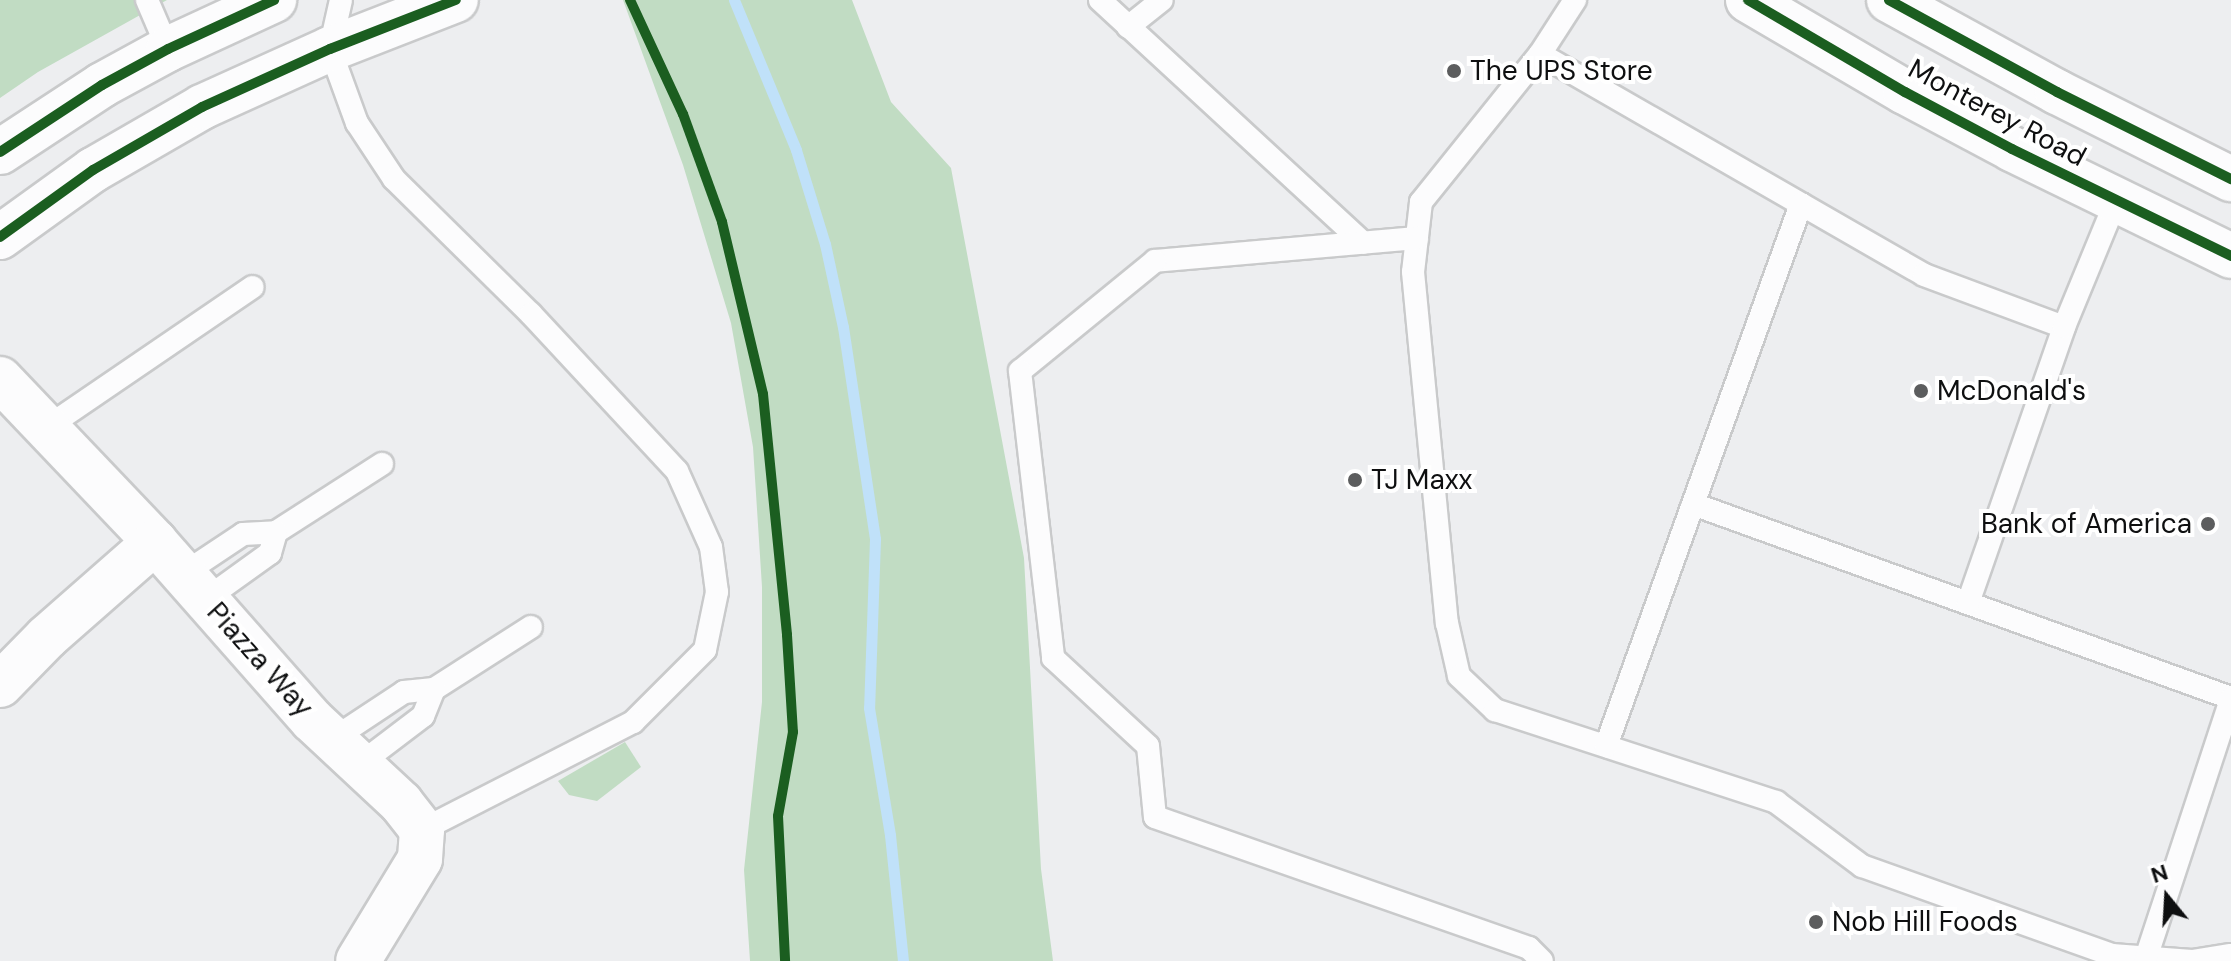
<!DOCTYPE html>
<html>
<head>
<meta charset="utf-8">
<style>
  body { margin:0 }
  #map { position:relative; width:2231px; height:961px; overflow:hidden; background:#edeef0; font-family:"DM Sans",sans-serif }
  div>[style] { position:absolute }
  .green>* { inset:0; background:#c1dcc3 }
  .stream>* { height:11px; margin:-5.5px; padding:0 5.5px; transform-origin:5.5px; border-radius:5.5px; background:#c0e1f9 }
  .roads { filter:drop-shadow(2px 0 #c9cacb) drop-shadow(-2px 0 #c9cacb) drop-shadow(0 2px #c9cacb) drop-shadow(0 -2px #c9cacb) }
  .service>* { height:22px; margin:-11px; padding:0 11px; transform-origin:11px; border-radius:11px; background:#fcfcfd }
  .minor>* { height:44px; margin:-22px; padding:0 22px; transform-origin:22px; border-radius:22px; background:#fcfcfd }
  .tertiary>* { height:44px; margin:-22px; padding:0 22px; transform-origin:22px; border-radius:22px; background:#fcfcfd }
  .secondary>* { height:44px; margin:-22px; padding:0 22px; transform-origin:22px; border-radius:22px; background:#fcfcfd }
  .cycleway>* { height:10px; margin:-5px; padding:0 5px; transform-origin:5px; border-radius:5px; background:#1b5e20 }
  .dots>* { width:22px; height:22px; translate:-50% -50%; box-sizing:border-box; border:4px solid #fff; border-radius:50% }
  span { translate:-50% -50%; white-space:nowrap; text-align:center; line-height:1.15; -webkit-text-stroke:8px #fff; paint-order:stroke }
  .poi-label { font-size:28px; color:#0e0f10 }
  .left { translate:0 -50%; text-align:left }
  .right { translate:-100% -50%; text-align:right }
  .street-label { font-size:28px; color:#0e0f10 }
  .north { position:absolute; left:2127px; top:857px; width:80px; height:80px; -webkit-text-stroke:6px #fff; paint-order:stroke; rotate:342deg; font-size:22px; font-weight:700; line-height:32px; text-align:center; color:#0e0f10 }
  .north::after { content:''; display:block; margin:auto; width:28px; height:36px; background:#0e0f10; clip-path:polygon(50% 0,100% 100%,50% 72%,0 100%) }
</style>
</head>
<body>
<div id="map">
  <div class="green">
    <i style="clip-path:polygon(0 0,167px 0,38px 72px,0 98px)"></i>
    <i style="clip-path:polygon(623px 0,852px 0,891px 102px,951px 168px,1024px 558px,1041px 869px,1053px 961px,750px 961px,744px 870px,762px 702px,762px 587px,753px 447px,731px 323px,683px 165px)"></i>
    <i style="clip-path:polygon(625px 742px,641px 767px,597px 801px,569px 795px,558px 781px)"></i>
  </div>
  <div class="stream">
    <i style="left:734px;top:0;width:162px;rotate:67.5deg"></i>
    <i style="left:796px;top:150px;width:98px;rotate:72.9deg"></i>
    <i style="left:825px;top:244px;width:85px;rotate:77.8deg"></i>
    <i style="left:843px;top:327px;width:214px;rotate:81.4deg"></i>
    <i style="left:875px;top:539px;width:169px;rotate:92deg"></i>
    <i style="left:869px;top:708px;width:129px;rotate:80.6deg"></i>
    <i style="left:890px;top:835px;width:127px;rotate:84.1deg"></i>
  </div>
  <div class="roads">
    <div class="service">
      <i style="left:147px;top:0;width:53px;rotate:66.8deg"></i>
      <i style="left:341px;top:0;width:50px;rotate:102.7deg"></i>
      <i style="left:330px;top:49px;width:79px;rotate:70deg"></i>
      <i style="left:357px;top:123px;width:67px;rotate:56.5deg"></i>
      <i style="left:394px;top:179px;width:192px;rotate:44.6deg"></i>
      <i style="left:531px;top:314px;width:214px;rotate:47.1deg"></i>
      <i style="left:677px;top:471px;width:83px;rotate:65.9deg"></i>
      <i style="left:711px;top:547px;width:45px;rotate:82.4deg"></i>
      <i style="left:717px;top:592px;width:59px;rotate:101.7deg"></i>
      <i style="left:705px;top:650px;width:102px;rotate:135deg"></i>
      <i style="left:633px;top:722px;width:237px;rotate:152.9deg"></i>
      <i style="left:1100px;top:0;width:358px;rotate:42.7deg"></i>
      <i style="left:1575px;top:0;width:64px;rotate:122.9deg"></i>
      <i style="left:1540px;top:54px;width:190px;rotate:128.8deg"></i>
      <i style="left:1421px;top:202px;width:70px;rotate:96.5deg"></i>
      <i style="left:1413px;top:272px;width:353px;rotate:84.5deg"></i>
      <i style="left:1447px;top:623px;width:54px;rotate:77.2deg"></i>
      <i style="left:1459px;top:676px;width:50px;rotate:43.4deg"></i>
      <i style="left:1495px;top:710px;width:296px;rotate:18.1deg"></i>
      <i style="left:1776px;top:802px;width:107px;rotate:36.7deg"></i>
      <i style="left:1862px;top:866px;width:265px;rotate:19.6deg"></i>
      <i style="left:2112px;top:955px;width:80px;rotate:4.3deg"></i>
      <i style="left:2192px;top:961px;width:39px;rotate:-9deg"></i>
      <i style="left:1128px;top:27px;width:43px;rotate:-38.5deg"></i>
      <i style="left:1540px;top:54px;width:443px;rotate:29.9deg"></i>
      <i style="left:1924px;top:275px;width:149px;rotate:20.4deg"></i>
      <i style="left:1417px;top:238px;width:263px;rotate:175deg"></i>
      <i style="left:1155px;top:261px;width:174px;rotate:140.8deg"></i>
      <i style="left:1020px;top:371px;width:289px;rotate:83.4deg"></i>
      <i style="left:1053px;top:658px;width:129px;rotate:42.8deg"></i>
      <i style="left:1148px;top:746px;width:71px;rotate:84.4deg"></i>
      <i style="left:1155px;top:817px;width:396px;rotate:19.3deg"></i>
      <i style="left:1529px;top:948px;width:18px;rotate:45deg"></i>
      <i style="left:46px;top:428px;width:250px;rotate:-34.3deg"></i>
      <i style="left:1693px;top:504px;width:572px;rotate:19.83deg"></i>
      <i style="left:276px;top:532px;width:126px;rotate:-32.7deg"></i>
      <i style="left:183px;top:574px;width:72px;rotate:-33.7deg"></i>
      <i style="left:243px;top:534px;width:33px;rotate:-3deg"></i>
      <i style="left:276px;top:532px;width:22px;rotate:106deg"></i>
      <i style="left:270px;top:553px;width:79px;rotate:144.3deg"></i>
      <i style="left:1968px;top:603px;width:292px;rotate:-70.8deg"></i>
      <i style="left:2064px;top:327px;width:136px;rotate:-67.6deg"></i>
      <i style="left:434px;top:689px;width:115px;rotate:-32.6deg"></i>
      <i style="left:333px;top:739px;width:85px;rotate:-33.5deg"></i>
      <i style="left:404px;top:692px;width:30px;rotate:-6deg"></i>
      <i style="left:434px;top:689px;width:29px;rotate:112deg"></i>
      <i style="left:423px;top:716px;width:79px;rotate:142.7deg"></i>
      <i style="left:1606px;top:746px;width:576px;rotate:-70.21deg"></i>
      <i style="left:2145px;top:961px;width:276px;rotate:-71.8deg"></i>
    </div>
    <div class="minor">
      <i style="left:0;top:379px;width:225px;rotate:46.4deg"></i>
      <i style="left:155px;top:542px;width:237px;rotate:48.6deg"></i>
      <i style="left:312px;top:720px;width:122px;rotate:43deg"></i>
      <i style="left:401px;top:803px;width:34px;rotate:52deg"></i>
      <i style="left:422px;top:830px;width:29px;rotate:94deg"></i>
      <i style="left:420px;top:859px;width:119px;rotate:121.3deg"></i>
      <i style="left:0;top:685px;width:67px;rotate:-45.6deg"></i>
      <i style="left:47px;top:637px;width:144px;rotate:-41.3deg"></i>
    </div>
    <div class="tertiary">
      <i style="left:0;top:152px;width:122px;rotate:-33.3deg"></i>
      <i style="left:102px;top:85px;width:75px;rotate:-28.6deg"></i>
      <i style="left:168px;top:49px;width:117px;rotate:-24.8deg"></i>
      <i style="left:0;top:237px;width:115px;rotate:-35.8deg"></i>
      <i style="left:93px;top:170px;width:126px;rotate:-30deg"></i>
      <i style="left:202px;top:107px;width:141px;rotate:-24.4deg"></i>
      <i style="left:330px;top:49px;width:135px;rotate:-21.3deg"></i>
    </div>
    <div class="secondary">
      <i style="left:1748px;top:0;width:182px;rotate:30.4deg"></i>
      <i style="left:1905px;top:92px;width:121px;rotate:28deg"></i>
      <i style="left:2012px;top:149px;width:244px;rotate:26deg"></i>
      <i style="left:1889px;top:0;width:192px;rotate:28.7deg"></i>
      <i style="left:2057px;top:92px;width:195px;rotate:26.6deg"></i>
    </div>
  </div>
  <div class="cycleway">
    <i style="left:630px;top:0;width:126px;rotate:65.1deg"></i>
    <i style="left:683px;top:114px;width:115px;rotate:70.1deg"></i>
    <i style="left:722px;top:222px;width:177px;rotate:76.6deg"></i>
    <i style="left:763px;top:394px;width:242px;rotate:84.3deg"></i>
    <i style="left:787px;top:635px;width:97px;rotate:86.5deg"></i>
    <i style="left:793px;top:732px;width:85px;rotate:100.1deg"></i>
    <i style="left:778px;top:816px;width:145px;rotate:87.2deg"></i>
    <i style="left:1748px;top:0;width:182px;rotate:30.4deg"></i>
    <i style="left:1905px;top:92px;width:121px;rotate:28deg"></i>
    <i style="left:2012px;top:149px;width:244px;rotate:26deg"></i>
    <i style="left:1889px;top:0;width:192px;rotate:28.7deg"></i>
    <i style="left:2057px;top:92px;width:195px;rotate:26.6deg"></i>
    <i style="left:0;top:152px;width:122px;rotate:-33.3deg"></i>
    <i style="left:102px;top:85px;width:75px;rotate:-28.6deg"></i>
    <i style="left:168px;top:49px;width:117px;rotate:-24.8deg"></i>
    <i style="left:0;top:237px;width:115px;rotate:-35.8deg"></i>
    <i style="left:93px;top:170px;width:126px;rotate:-30deg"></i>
    <i style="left:202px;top:107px;width:141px;rotate:-24.4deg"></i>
    <i style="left:330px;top:49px;width:135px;rotate:-21.3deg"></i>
  </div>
  <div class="dots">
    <i style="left:1454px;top:71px;background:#5c5d5e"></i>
    <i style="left:1921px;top:391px;background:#5c5d5e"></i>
    <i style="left:1355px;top:480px;background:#5c5d5e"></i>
    <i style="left:2208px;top:524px;background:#5c5d5e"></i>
    <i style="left:1816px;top:922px;background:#5c5d5e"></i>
  </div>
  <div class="poi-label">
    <span class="left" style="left:1470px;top:71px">The UPS Store</span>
    <span class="left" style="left:1937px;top:391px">McDonald's</span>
    <span class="left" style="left:1371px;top:480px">TJ Maxx</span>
    <span class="right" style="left:2192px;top:524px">Bank of America</span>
    <span class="left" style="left:1832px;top:922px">Nob Hill Foods</span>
  </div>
  <div class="street-label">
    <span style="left:1997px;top:113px;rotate:28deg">Monterey Road</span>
    <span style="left:260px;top:660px;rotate:48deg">Piazza Way</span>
  </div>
  <div class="north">N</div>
</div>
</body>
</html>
